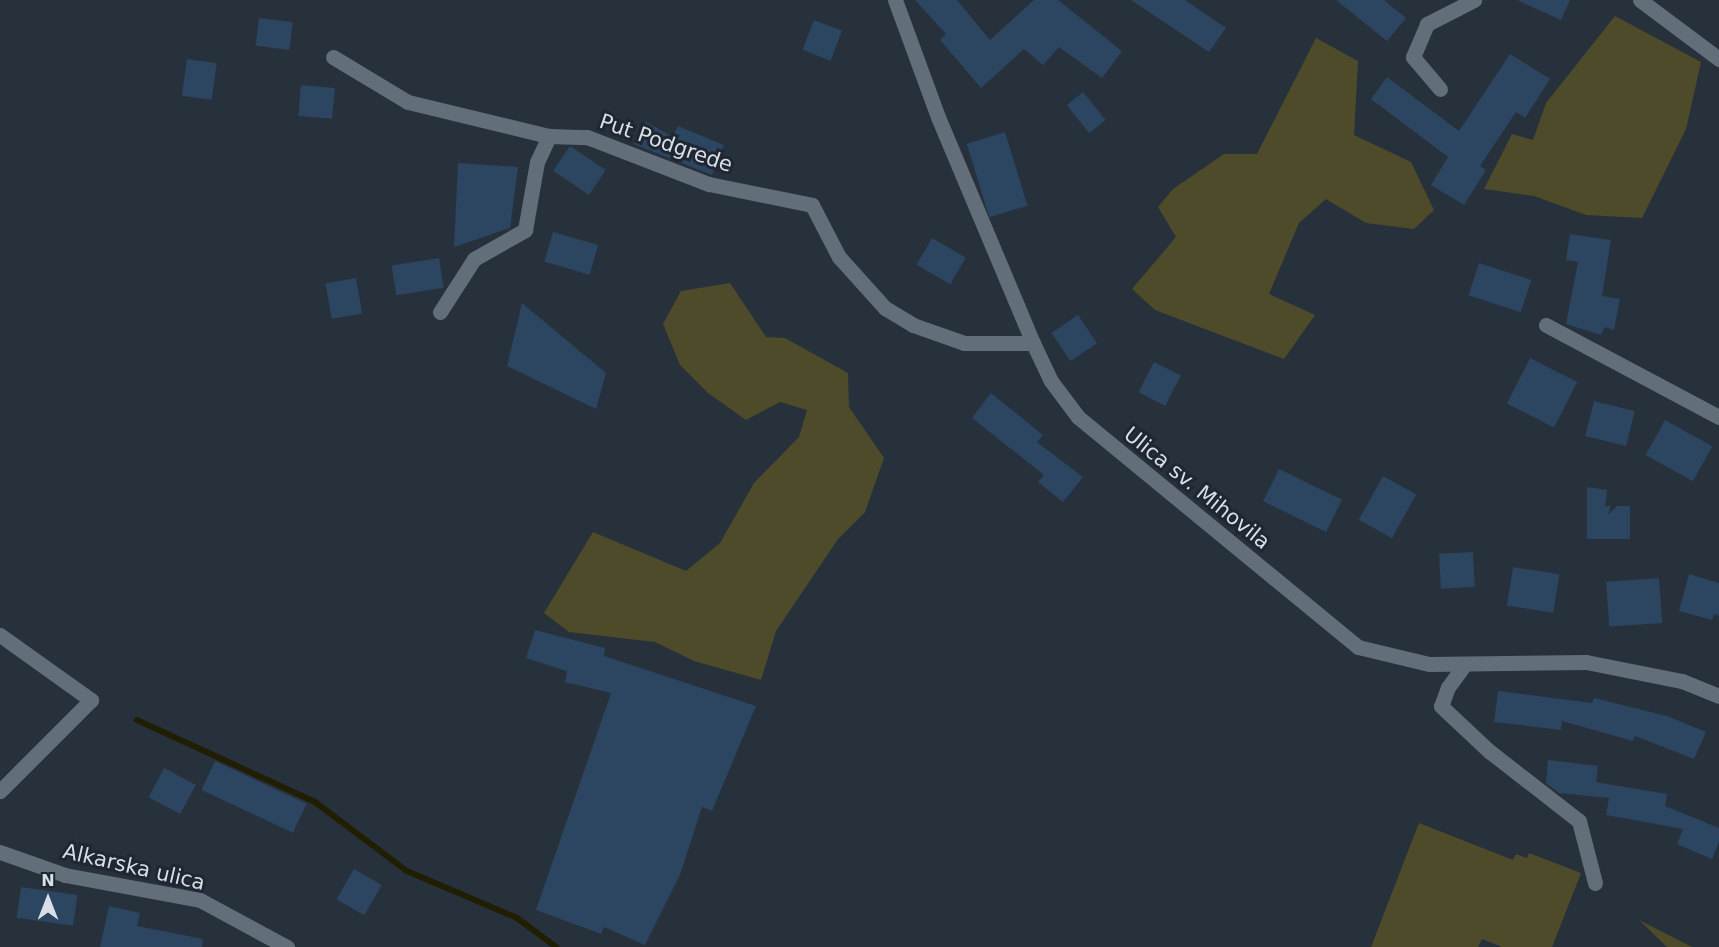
<!DOCTYPE html>
<html>
<head>
<meta charset="utf-8">
<style>
  body { margin:0 }
  #map { position:relative; width:1719px; height:947px; overflow:hidden; background:#27313c; font-family:"DejaVu Sans",sans-serif }
  div>[style] { position:absolute }
  .green>* { inset:0; background:#4d4b2a }
  .stream>* { height:6px; margin:-3px; padding:0 3px; transform-origin:3px; border-radius:3px; background:#201e03 }
  .building>* { inset:0; background:#2c4560; transform-origin:0 0 }
  .minor>* { height:15px; margin:-7.5px; padding:0 7.5px; transform-origin:7.5px; border-radius:7.5px; background:#636e7b }
  span { translate:-50% -50%; white-space:nowrap; text-align:center; line-height:1.15; -webkit-text-stroke:6px #1e2732; paint-order:stroke }
  .street-label { font-size:21px; color:#d8dfe6 }
  .north { position:absolute; left:18px; top:869px; width:60px; height:60px; -webkit-text-stroke:4px #1e2732; paint-order:stroke; rotate:0deg; font-size:16px; font-weight:700; line-height:24px; text-align:center; color:#d8dfe6 }
  .north::after { content:''; display:block; margin:auto; width:21px; height:27px; background:#d8dfe6; clip-path:polygon(50% 0,100% 100%,50% 72%,0 100%) }
</style>
</head>
<body>
<div id="map">
  <div class="green">
    <i style="clip-path:polygon(1615px 16px,1701px 62px,1686px 129px,1642px 218px,1586px 215px,1534px 196px,1484px 189px,1512px 134px,1533px 140px,1546px 103px)"></i>
    <i style="clip-path:polygon(1316px 38px,1358px 61px,1354px 135px,1411px 162px,1434px 210px,1414px 229px,1366px 223px,1326px 199px,1299px 223px,1269px 294px,1315px 315px,1284px 359px,1155px 310px,1132px 289px,1176px 237px,1158px 207px,1173px 189px,1224px 154px,1257px 154px)"></i>
    <i style="clip-path:polygon(730px 283px,766px 337px,785px 338px,848px 373px,849px 407px,884px 458px,865px 512px,838px 539px,776px 631px,761px 680px,694px 661px,655px 642px,569px 632px,544px 613px,593px 532px,686px 571px,720px 543px,754px 483px,799px 437px,807px 410px,780px 402px,746px 420px,708px 393px,680px 365px,663px 324px,681px 291px)"></i>
    <i style="clip-path:polygon(1419px 823px,1513px 860px,1516px 854px,1527px 858px,1529px 853px,1581px 873px,1552px 947px,1502px 947px,1482px 939px,1478px 947px,1371px 947px)"></i>
    <i style="clip-path:polygon(1639px 920px,1692px 947px,1667px 947px)"></i>
  </div>
  <div class="stream">
    <i style="left:137px;top:720px;width:196px;rotate:24.7deg"></i>
    <i style="left:315px;top:802px;width:115px;rotate:36.9deg"></i>
    <i style="left:407px;top:871px;width:120px;rotate:23.1deg"></i>
    <i style="left:517px;top:918px;width:49px;rotate:36.6deg"></i>
  </div>
  <div class="building">
    <i style="clip-path:polygon(915px 0,957px 0,990px 40px,1034px 0,1058px 0,1122px 51px,1102px 78px,1059px 47px,1043px 65px,1024px 49px,981px 88px,940px 40px,946px 34px)"></i>
    <i style="clip-path:polygon(1131px 0,1185px 0,1226px 28px,1209px 52px)"></i>
    <i style="clip-path:polygon(1336px 0,1384px 0,1406px 18px,1387px 41px)"></i>
    <i style="clip-path:polygon(1517px 0,1570px 0,1561px 20px)"></i>
    <i style="left:259px;top:18px;width:34px;height:28px;rotate:7deg"></i>
    <i style="left:814px;top:20px;width:30px;height:32px;rotate:21deg"></i>
    <i style="clip-path:polygon(1510px 54px,1550px 79px,1525px 118px,1516px 112px,1480px 166px,1486px 170px,1464px 205px,1431px 185px,1448px 157px,1371px 99px,1387px 77px,1459px 131px)"></i>
    <i style="left:187px;top:59px;width:30px;height:37px;rotate:8deg"></i>
    <i style="left:301px;top:85px;width:34px;height:31px;rotate:5deg"></i>
    <i style="left:1083px;top:92px;width:36px;height:21px;rotate:51deg"></i>
    <i style="clip-path:polygon(646px 122px,673px 137px,678px 126px,724px 145px,712px 175px,634px 144px)"></i>
    <i style="left:1005px;top:132px;width:77px;height:40px;rotate:73deg"></i>
    <i style="left:570px;top:146px;width:43px;height:30px;rotate:34deg"></i>
    <i style="clip-path:polygon(458px 163px,518px 167px,510px 228px,454px 247px)"></i>
    <i style="left:553px;top:232px;width:47px;height:31px;rotate:16deg"></i>
    <i style="clip-path:polygon(1570px 234px,1611px 240px,1602px 296px,1620px 299px,1614px 330px,1605px 327px,1601px 335px,1566px 324px,1578px 262px,1566px 260px)"></i>
    <i style="left:932px;top:238px;width:39px;height:31px;rotate:30deg"></i>
    <i style="left:439px;top:258px;width:30px;height:48px;rotate:81deg"></i>
    <i style="left:1479px;top:263px;width:55px;height:34px;rotate:18deg"></i>
    <i style="left:356px;top:278px;width:36px;height:31px;rotate:80deg"></i>
    <i style="clip-path:polygon(522px 303px,606px 373px,596px 409px,507px 366px)"></i>
    <i style="left:1078px;top:315px;width:34px;height:32px;rotate:56deg"></i>
    <i style="left:1530px;top:358px;width:53px;height:51px;rotate:27deg"></i>
    <i style="left:1154px;top:362px;width:30px;height:34px;rotate:27deg"></i>
    <i style="clip-path:polygon(991px 393px,1043px 435px,1037px 442px,1083px 477px,1063px 502px,1038px 482px,1044px 475px,972px 418px)"></i>
    <i style="left:1594px;top:401px;width:42px;height:36px;rotate:14deg"></i>
    <i style="left:1665px;top:420px;width:54px;height:40px;rotate:29deg"></i>
    <i style="left:1279px;top:469px;width:70px;height:36px;rotate:26deg"></i>
    <i style="left:1383px;top:476px;width:38px;height:50px;rotate:29deg"></i>
    <i style="clip-path:polygon(1587px 487px,1607px 490px,1605px 506px,1611px 506px,1608px 515px,1617px 506px,1630px 506px,1630px 539px,1587px 539px)"></i>
    <i style="left:1473px;top:552px;width:35px;height:34px;rotate:87deg"></i>
    <i style="left:1513px;top:567px;width:47px;height:39px;rotate:9deg"></i>
    <i style="clip-path:polygon(1689px 574px,1719px 583px,1719px 616px,1714px 614px,1712px 620px,1679px 611px)"></i>
    <i style="left:1659px;top:578px;width:45px;height:53px;rotate:86deg"></i>
    <i style="clip-path:polygon(535px 630px,605px 648px,604px 656px,756px 706px,712px 811px,702px 807px,680px 875px,645px 945px,604px 927px,601px 934px,536px 910px,611px 693px,565px 682px,567px 671px,526px 658px)"></i>
    <i style="clip-path:polygon(1498px 691px,1592px 703px,1594px 698px,1667px 716px,1706px 732px,1694px 759px,1635px 736px,1633px 741px,1562px 721px,1561px 730px,1494px 722px)"></i>
    <i style="clip-path:polygon(1548px 760px,1598px 766px,1596px 782px,1667px 794px,1665px 806px,1719px 828px,1719px 842px,1712px 859px,1677px 844px,1683px 829px,1606px 815px,1609px 798px,1559px 793px,1546px 783px)"></i>
    <i style="left:215px;top:761px;width:101px;height:32px;rotate:25deg"></i>
    <i style="left:164px;top:768px;width:36px;height:33px;rotate:28deg"></i>
    <i style="left:354px;top:869px;width:32px;height:35px;rotate:30deg"></i>
    <i style="left:21px;top:887px;width:57px;height:31px;rotate:8deg"></i>
    <i style="clip-path:polygon(109px 906px,140px 913px,137px 926px,203px 939px,202px 947px,100px 947px)"></i>
  </div>
  <div class="minor">
    <i style="left:895px;top:0;width:125px;rotate:69.8deg"></i>
    <i style="left:938px;top:117px;width:245px;rotate:67.2deg"></i>
    <i style="left:1033px;top:343px;width:42px;rotate:64.7deg"></i>
    <i style="left:1051px;top:381px;width:45px;rotate:53.1deg"></i>
    <i style="left:1078px;top:417px;width:362px;rotate:39.4deg"></i>
    <i style="left:1358px;top:647px;width:73px;rotate:13.5deg"></i>
    <i style="left:1429px;top:664px;width:157px;rotate:-0.7deg"></i>
    <i style="left:1586px;top:662px;width:98px;rotate:11.2deg"></i>
    <i style="left:1682px;top:681px;width:40px;rotate:22deg"></i>
    <i style="left:1640px;top:0;width:99px;rotate:36.8deg"></i>
    <i style="left:333px;top:57px;width:87px;rotate:31deg"></i>
    <i style="left:408px;top:102px;width:145px;rotate:13.6deg"></i>
    <i style="left:1440px;top:89px;width:42px;rotate:-130.2deg"></i>
    <i style="left:1413px;top:57px;width:36px;rotate:-67deg"></i>
    <i style="left:1427px;top:24px;width:53px;rotate:-27.1deg"></i>
    <i style="left:440px;top:312px;width:63px;rotate:-57.3deg"></i>
    <i style="left:474px;top:259px;width:59px;rotate:-29.6deg"></i>
    <i style="left:525px;top:230px;width:69px;rotate:-80deg"></i>
    <i style="left:537px;top:162px;width:29px;rotate:-65deg"></i>
    <i style="left:549px;top:136px;width:38px;rotate:2deg"></i>
    <i style="left:587px;top:137px;width:131px;rotate:21.1deg"></i>
    <i style="left:709px;top:184px;width:105px;rotate:11.5deg"></i>
    <i style="left:812px;top:205px;width:59px;rotate:62.6deg"></i>
    <i style="left:839px;top:257px;width:69px;rotate:48deg"></i>
    <i style="left:885px;top:308px;width:33px;rotate:31deg"></i>
    <i style="left:913px;top:325px;width:54px;rotate:19.4deg"></i>
    <i style="left:964px;top:343px;width:69px"></i>
    <i style="left:1546px;top:325px;width:196px;rotate:28deg"></i>
    <i style="left:0;top:635px;width:112px;rotate:35.5deg"></i>
    <i style="left:91px;top:700px;width:129px;rotate:135deg"></i>
    <i style="left:1465px;top:664px;width:29px;rotate:126deg"></i>
    <i style="left:1448px;top:687px;width:20px;rotate:110deg"></i>
    <i style="left:1441px;top:706px;width:66px;rotate:43.2deg"></i>
    <i style="left:1489px;top:751px;width:114px;rotate:37.9deg"></i>
    <i style="left:1579px;top:821px;width:64px;rotate:75.5deg"></i>
    <i style="left:0;top:852px;width:69px;rotate:19.5deg"></i>
    <i style="left:65px;top:875px;width:137px;rotate:10.5deg"></i>
    <i style="left:200px;top:900px;width:99px;rotate:28.4deg"></i>
  </div>
  <div class="street-label">
    <span style="left:666px;top:143px;rotate:19deg">Put Podgrede</span>
    <span style="left:1197px;top:488px;rotate:39deg">Ulica sv. Mihovila</span>
    <span style="left:134px;top:867px;rotate:13deg">Alkarska ulica</span>
  </div>
  <div class="north">N</div>
</div>
</body>
</html>
